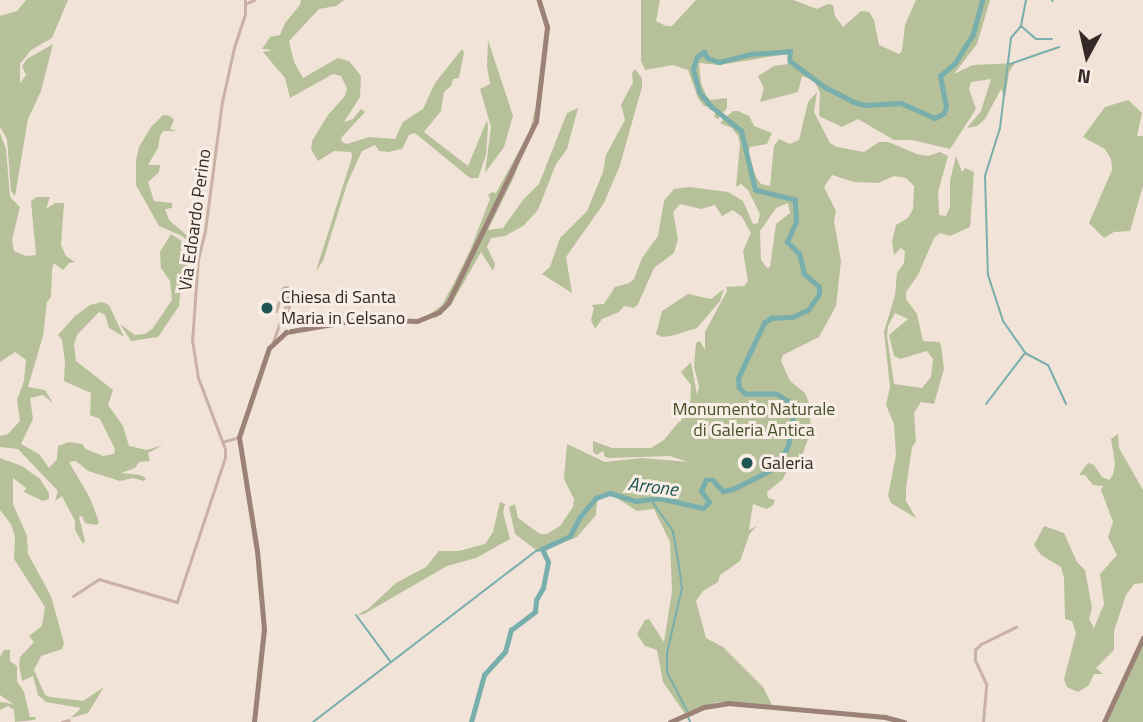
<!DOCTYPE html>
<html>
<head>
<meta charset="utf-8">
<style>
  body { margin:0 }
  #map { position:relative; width:1143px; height:722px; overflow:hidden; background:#f1e3d8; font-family:"Titillium Web",sans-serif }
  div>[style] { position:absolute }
  .green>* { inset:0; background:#b6c099 }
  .stream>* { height:2px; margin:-1px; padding:0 1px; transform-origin:1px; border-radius:1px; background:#78aeab }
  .river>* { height:4.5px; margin:-2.25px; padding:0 2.25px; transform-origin:2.25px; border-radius:2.25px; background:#78aeab }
  .street>* { height:2.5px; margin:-1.25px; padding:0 1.25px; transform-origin:1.25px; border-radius:1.25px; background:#c9b2a5 }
  .street>.ring { margin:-1.25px; padding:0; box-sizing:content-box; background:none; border:2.5px solid #c9b2a5; border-radius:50% }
  .secondary>* { height:5px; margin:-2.5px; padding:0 2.5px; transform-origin:2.5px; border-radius:2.5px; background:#9c8176 }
  .dots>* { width:19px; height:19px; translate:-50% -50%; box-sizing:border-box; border:4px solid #f9eee5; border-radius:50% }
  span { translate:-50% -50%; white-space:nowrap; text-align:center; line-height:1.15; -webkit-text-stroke:6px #f9eee5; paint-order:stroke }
  .street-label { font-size:18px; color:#342926 }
  .poi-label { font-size:18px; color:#342926 }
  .left { translate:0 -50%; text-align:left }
  .park-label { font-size:18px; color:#47522a }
  .water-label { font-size:19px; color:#1c5554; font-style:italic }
  .north { position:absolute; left:1052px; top:21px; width:70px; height:70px; -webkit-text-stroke:5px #f9eee5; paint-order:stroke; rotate:188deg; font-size:19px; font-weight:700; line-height:28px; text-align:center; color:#342926 }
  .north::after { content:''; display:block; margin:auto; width:24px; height:32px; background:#342926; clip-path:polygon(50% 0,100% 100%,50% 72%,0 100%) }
</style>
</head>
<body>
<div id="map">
  <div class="green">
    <i style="clip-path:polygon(26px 0,68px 0,52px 38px,31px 50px,20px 64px,20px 83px,26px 75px,22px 66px,27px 59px,53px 44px,41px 91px,28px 119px,15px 196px,11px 191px,7px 139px,0 127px,0 16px,17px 11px)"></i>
    <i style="clip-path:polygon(301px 0,344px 0,336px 6px,319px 9px,289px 41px,294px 62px,303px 78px,338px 58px,349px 61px,361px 76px,360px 97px,344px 122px,353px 119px,361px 109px,365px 112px,341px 138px,342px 142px,347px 144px,369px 137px,395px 139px,403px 122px,423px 109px,435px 83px,462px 49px,464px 52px,459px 78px,453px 79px,451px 86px,444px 92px,441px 111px,424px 132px,468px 166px,487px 120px,488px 127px,486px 155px,478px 178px,470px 178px,415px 133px,409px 135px,402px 149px,388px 152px,379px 151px,375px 145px,362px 151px,347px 184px,323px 261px,316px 271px,352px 157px,351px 152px,334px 151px,318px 161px,311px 149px,312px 141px,328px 115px,345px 96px,347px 88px,341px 76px,333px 74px,290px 98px,285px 78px,263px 52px,272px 50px,262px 49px,270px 37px,280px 35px,285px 23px,300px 5px)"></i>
    <i style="clip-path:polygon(641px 0,660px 0,656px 21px,666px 26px,672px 26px,696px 0,793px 0,817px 9px,828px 4px,833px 5px,835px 16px,843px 27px,861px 11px,869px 12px,874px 20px,879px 45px,899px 54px,902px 51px,905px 25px,916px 0,990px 0,977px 44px,954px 74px,973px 65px,1015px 63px,1009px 72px,1005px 97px,1001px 89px,985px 119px,977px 126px,967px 128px,981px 111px,991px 79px,971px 82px,969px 89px,976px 109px,950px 149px,912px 140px,894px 140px,858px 119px,842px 127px,819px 116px,820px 93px,814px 80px,802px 76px,798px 92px,760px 102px,764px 88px,758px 76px,774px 66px,788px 64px,790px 58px,787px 54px,719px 65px,699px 63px,701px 83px,706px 95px,710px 100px,727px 98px,727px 108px,718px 119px,714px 117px,717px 109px,704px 106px,698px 98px,688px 70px,673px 65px,645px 70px,641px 61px)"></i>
    <i style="clip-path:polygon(488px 40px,513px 116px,504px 147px,485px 173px,491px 127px,480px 89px,490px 84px,487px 66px)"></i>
    <i style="clip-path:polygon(635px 69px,642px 78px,642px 87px,620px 165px,604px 203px,566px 257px,572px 293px,542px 274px,550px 267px,560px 238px,587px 211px,603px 172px,606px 155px,625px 120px,621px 105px,633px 82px,632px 73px)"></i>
    <i style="clip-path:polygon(evenodd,817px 92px,814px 112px,830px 143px,837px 147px,864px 152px,879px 142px,888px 142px,917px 154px,928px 156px,940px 152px,948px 156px,938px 192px,939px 215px,946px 216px,950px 207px,950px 181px,956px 156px,962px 172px,965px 168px,974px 172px,970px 227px,950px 236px,940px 233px,934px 238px,918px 275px,906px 292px,906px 299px,917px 314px,923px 341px,939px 342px,941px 345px,944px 369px,934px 404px,921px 402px,914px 413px,916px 442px,912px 447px,906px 488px,906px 501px,916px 518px,891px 503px,888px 496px,896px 455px,894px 424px,886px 405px,890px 387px,884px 332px,895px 295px,897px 273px,904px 263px,905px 251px,901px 248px,894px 255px,892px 241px,896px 225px,908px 218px,913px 209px,914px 186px,906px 178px,894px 176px,878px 183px,854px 182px,832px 175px,824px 187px,836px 211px,834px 221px,841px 261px,836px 306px,819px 337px,783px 355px,781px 361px,790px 381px,805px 393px,809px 403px,811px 431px,800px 461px,792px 459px,783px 479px,767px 492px,768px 498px,775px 500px,773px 505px,767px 509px,753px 504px,749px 530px,757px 526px,750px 533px,740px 561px,720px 575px,718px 582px,703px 591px,696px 601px,706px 638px,723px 647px,763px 687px,772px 705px,717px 702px,685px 714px,663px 682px,657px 650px,645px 646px,637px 634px,645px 620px,649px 619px,664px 642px,672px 591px,670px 542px,654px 509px,637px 511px,611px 494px,602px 494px,597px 502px,596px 515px,577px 537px,539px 552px,515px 534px,509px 507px,515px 504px,518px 518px,540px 534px,547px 534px,560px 526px,573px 507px,574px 499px,564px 479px,567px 444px,605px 462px,642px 458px,688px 462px,670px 456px,610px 458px,605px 457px,603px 451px,597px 455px,593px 452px,593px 441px,612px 448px,651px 448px,664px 440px,690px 408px,691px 385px,681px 372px,691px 362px,697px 395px,699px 386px,694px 367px,696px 343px,700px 341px,705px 350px,705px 332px,727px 291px,726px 287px,744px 286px,748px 281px,743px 251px,751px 233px,742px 217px,733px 210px,722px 216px,715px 205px,701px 209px,680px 204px,673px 212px,678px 239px,674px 253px,654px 268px,638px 304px,634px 308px,624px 306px,619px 312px,602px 319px,595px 329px,591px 320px,594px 308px,591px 305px,604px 304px,615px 287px,629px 283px,634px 279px,642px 258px,658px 236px,664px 201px,674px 189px,689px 187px,728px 192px,743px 201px,753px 224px,758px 223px,760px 214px,748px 190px,741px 184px,736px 187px,740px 144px,738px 136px,732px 128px,720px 123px,733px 111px,738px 111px,749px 116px,754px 126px,772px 133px,767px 144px,750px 147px,748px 152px,756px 177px,761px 184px,770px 186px,774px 146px,779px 139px,790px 144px,799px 140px,808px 102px,817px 92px,788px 203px,790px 213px,776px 224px,770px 267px,767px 268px,761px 260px,760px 231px,776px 208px,788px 203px,817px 92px,895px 313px,908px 319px,889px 335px,894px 356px,900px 359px,927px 351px,933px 359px,931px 377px,922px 388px,894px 384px,887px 336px,888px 326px,895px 313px)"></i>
    <i style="clip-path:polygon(1128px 100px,1142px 113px,1137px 136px,1143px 136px,1143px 186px,1130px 231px,1114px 232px,1104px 238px,1089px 223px,1112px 170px,1111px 159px,1105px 149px,1083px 137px,1105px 107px)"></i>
    <i style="clip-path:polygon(536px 105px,535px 116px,514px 177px,488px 230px,503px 228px,523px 200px,539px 184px,567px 113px,578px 108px,567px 149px,556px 164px,538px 210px,523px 226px,505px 236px,491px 238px,487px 247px,495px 264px,493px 271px,481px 252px,451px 305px,436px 318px,429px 315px,442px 305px,454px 283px,471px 248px,490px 199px,488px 195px,492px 192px,496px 193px,516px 156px,530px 130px)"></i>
    <i style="clip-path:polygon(163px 115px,170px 116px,174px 120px,170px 129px,176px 131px,163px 131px,160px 136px,158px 148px,148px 165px,160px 165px,159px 172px,148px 182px,154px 201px,172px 203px,172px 208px,165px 209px,169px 220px,198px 245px,198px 250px,182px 236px,159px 226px,136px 185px,136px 160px,139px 147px,151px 127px)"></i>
    <i style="clip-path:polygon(0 133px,6px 149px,10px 197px,20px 207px,12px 240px,14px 251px,26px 256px,36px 255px,31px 201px,37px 197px,50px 197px,46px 209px,55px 203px,64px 203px,61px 245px,66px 256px,75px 262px,69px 263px,63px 270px,54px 263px,52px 269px,51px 297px,47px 302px,43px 336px,28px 387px,45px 390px,53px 403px,43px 395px,30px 398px,33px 419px,21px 444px,39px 454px,49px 468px,57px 459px,58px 446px,69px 442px,82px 444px,86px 449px,103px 456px,114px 454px,115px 449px,100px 419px,90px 415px,91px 393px,64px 381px,65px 362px,62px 340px,58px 335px,75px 316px,90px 305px,102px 302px,109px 305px,124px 337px,109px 328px,105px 315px,99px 312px,77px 335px,74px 344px,76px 361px,113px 390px,108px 405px,123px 426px,129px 446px,147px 450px,163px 445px,148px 453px,150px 461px,139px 462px,135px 468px,121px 473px,140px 475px,146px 478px,144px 481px,133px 478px,120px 481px,88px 471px,76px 461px,69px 462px,90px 498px,99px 522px,97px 525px,85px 523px,82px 516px,79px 517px,85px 541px,83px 544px,75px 530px,75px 521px,62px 496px,55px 501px,58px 491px,18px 449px,0 447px,0 436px,8px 434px,20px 421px,17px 400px,24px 381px,26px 360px,15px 352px,0 362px)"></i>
    <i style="clip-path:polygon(171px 234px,189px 246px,181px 245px,184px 255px,193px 258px,192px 263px,184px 267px,183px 274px,195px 276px,195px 281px,181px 281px,179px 306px,158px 337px,131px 341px,120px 324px,135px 335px,145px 334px,153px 328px,172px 300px,170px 281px,161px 268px,160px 252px)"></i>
    <i style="clip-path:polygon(724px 289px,720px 301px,697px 328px,671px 336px,662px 337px,656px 334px,662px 311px,688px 294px,711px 299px)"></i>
    <i style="clip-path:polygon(1118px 434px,1119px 448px,1143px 490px,1143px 583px,1134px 584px,1126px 595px,1114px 631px,1114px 650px,1096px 668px,1103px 674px,1094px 674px,1089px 685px,1078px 692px,1067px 687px,1064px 679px,1076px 633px,1072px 621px,1065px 619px,1064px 578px,1061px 567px,1041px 555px,1034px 545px,1044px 526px,1064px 533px,1077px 562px,1085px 570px,1092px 608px,1089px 619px,1094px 628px,1104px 604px,1100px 574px,1117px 555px,1108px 537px,1113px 522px,1101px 490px,1103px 486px,1093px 485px,1085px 475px,1079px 475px,1088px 463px,1094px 465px,1102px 477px,1109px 480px,1113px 475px,1115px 463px,1111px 439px)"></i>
    <i style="clip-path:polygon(0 458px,22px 466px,40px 479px,49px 493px,49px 499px,43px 501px,24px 492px,26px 488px,13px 478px,13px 504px,27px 536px,28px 554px,51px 596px,64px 643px,62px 649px,41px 656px,34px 670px,45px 695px,50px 697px,83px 701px,104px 687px,88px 713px,71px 718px,81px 708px,46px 702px,38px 695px,33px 676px,22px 681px,19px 665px,20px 657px,34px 642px,29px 636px,42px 626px,45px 607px,14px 559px,15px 537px,11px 524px,0 510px)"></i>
    <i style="clip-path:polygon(500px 502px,505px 504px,503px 512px,510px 539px,476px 558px,447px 566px,364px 614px,357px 615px,368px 609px,396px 583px,426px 567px,439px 551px,459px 551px,485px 544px,493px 532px)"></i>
    <i style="clip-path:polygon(1143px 644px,1143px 722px,1106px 722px)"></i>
    <i style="clip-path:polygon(4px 650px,10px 650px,10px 661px,17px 666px,17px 681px,24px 692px,30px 717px,36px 717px,35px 720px,15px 722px,14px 710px,8px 706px,0 710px,0 702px,13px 704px,0 695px,0 657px)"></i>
  </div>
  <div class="stream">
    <i style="left:1026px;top:0;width:26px;rotate:101deg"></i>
    <i style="left:1021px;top:26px;width:16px;rotate:130deg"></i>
    <i style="left:1011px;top:38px;width:91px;rotate:97deg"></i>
    <i style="left:1000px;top:128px;width:50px;rotate:107.4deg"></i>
    <i style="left:985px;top:176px;width:99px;rotate:88.3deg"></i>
    <i style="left:988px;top:275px;width:48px;rotate:71.9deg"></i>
    <i style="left:1003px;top:321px;width:39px;rotate:55deg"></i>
    <i style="left:1025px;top:353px;width:26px;rotate:28deg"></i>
    <i style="left:1048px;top:365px;width:43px;rotate:65.2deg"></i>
    <i style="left:1052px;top:1px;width:1px;rotate:-45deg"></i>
    <i style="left:1021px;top:26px;width:20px;rotate:41deg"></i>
    <i style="left:1036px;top:39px;width:16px"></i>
    <i style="left:1010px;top:64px;width:52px;rotate:-19.1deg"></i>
    <i style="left:986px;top:404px;width:64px;rotate:-52.6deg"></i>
    <i style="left:651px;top:500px;width:39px;rotate:55deg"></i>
    <i style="left:673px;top:532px;width:28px;rotate:80deg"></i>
    <i style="left:678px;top:560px;width:28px;rotate:82deg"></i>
    <i style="left:682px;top:588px;width:67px;rotate:103deg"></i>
    <i style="left:667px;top:653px;width:19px;rotate:90deg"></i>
    <i style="left:667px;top:672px;width:44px;rotate:62.9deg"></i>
    <i style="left:356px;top:615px;width:57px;rotate:53.5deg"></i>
    <i style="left:688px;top:717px;width:5px;rotate:68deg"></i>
    <i style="left:313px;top:722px;width:281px;rotate:-37.5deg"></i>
    <i style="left:536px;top:551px;width:6px;rotate:-18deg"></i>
  </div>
  <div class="river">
    <i style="left:471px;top:722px;width:49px;rotate:-74.5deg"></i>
    <i style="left:484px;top:675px;width:31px;rotate:-48deg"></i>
    <i style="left:505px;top:652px;width:23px;rotate:-75deg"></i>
    <i style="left:511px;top:630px;width:30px;rotate:-37deg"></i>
    <i style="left:535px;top:612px;width:12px;rotate:-85deg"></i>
    <i style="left:536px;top:600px;width:14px;rotate:-60deg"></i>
    <i style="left:543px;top:588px;width:26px;rotate:-79deg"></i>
    <i style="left:548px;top:562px;width:14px;rotate:-115deg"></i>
    <i style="left:542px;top:549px;width:31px;rotate:-25deg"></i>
    <i style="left:570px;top:536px;width:20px;rotate:-63deg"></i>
    <i style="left:579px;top:518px;width:26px;rotate:-50deg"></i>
    <i style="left:596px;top:498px;width:15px;rotate:-20deg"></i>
    <i style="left:610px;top:493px;width:27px;rotate:17deg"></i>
    <i style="left:636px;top:501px;width:23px;rotate:-7deg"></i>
    <i style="left:659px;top:498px;width:45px;rotate:12.8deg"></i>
    <i style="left:703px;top:508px;width:8px;rotate:-45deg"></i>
    <i style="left:709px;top:502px;width:14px;rotate:-126deg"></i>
    <i style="left:701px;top:491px;width:12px;rotate:-66deg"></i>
    <i style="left:706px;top:480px;width:7px"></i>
    <i style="left:713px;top:480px;width:15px;rotate:48deg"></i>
    <i style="left:723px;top:491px;width:10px;rotate:-11deg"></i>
    <i style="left:733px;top:489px;width:45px;rotate:-26.6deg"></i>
    <i style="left:773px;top:469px;width:12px;rotate:-48deg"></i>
    <i style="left:781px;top:460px;width:17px;rotate:-65deg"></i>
    <i style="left:788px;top:445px;width:29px;rotate:-80deg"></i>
    <i style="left:793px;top:416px;width:15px;rotate:-106deg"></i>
    <i style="left:789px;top:402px;width:15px;rotate:-148deg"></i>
    <i style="left:776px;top:394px;width:31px;rotate:180deg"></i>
    <i style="left:745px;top:394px;width:8px;rotate:-135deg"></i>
    <i style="left:739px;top:388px;width:10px;rotate:-96deg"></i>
    <i style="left:738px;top:378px;width:61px;rotate:-64.7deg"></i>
    <i style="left:764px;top:323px;width:9px;rotate:-36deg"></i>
    <i style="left:771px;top:318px;width:21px;rotate:-3deg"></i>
    <i style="left:792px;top:317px;width:17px;rotate:-24deg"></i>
    <i style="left:808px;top:310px;width:19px;rotate:-55deg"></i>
    <i style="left:819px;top:294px;width:7px;rotate:-90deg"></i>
    <i style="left:819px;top:287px;width:20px;rotate:-139deg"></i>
    <i style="left:804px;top:274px;width:21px;rotate:-104deg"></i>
    <i style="left:799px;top:254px;width:17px;rotate:-135deg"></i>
    <i style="left:787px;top:242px;width:22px;rotate:-66deg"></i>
    <i style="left:796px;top:222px;width:22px;rotate:-93deg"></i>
    <i style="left:795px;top:200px;width:41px;rotate:-166deg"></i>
    <i style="left:755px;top:190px;width:61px;rotate:-103.3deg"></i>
    <i style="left:741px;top:131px;width:38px;rotate:-141deg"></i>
    <i style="left:711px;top:107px;width:19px;rotate:-129deg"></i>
    <i style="left:699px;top:92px;width:24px;rotate:-105deg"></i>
    <i style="left:693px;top:69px;width:13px;rotate:-72deg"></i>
    <i style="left:697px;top:57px;width:9px;rotate:-36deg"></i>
    <i style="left:704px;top:52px;width:7px;rotate:56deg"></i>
    <i style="left:708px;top:58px;width:12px;rotate:20deg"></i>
    <i style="left:719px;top:62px;width:33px;rotate:-14deg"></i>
    <i style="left:751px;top:54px;width:39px;rotate:-4deg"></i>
    <i style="left:790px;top:51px;width:10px;rotate:90deg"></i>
    <i style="left:790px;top:61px;width:44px;rotate:36.6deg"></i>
    <i style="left:825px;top:87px;width:33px;rotate:27deg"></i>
    <i style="left:854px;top:102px;width:11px;rotate:15deg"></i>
    <i style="left:865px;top:105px;width:36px;rotate:-3deg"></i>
    <i style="left:901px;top:103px;width:37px;rotate:24deg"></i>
    <i style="left:935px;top:118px;width:10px;rotate:-29deg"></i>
    <i style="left:944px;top:113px;width:6px;rotate:-72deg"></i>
    <i style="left:946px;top:107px;width:32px;rotate:-101deg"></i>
    <i style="left:940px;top:76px;width:20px;rotate:-41deg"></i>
    <i style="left:955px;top:63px;width:34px;rotate:-58deg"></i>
    <i style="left:973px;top:34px;width:35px;rotate:-75deg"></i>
  </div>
  <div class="street">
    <i style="left:245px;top:4px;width:10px;rotate:-24deg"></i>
    <i class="ring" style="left:281px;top:287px;width:9.5px;height:9.5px"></i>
    <i style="left:271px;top:310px;width:5px;rotate:11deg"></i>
    <i style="left:276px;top:311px;width:9px;rotate:-72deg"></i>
    <i style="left:283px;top:312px;width:6px;rotate:-18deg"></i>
    <i style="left:289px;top:310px;width:10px;rotate:-90deg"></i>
    <i style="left:273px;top:342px;width:45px;rotate:-70.3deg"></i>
    <i style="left:222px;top:442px;width:18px;rotate:-16deg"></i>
    <i style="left:73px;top:596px;width:31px;rotate:-33deg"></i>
    <i style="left:99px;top:579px;width:81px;rotate:16.4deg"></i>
    <i style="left:177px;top:602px;width:152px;rotate:-71.6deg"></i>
    <i style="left:225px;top:458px;width:9px;rotate:-90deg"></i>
    <i style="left:225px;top:449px;width:76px;rotate:-110.8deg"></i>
    <i style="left:198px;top:378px;width:36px;rotate:-99deg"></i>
    <i style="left:192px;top:342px;width:83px;rotate:-85.9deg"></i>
    <i style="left:198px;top:259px;width:29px;rotate:-76deg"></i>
    <i style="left:205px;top:231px;width:130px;rotate:-82.5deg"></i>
    <i style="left:222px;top:102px;width:55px;rotate:-77.5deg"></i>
    <i style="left:234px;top:48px;width:35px;rotate:-72deg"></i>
    <i style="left:245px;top:15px;width:15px;rotate:-90deg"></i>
    <i style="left:62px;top:722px;width:7px;rotate:-16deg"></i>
    <i style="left:983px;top:722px;width:38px;rotate:-85deg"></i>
    <i style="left:986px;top:684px;width:26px;rotate:-115deg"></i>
    <i style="left:975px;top:660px;width:10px;rotate:-90deg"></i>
    <i style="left:975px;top:650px;width:8px;rotate:-45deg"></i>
    <i style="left:981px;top:644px;width:39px;rotate:-26deg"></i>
  </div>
  <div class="secondary">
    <i style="left:254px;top:722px;width:94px;rotate:-83.9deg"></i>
    <i style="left:264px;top:629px;width:78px;rotate:-95.1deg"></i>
    <i style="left:257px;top:551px;width:115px;rotate:-99deg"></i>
    <i style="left:239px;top:437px;width:94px;rotate:-71.4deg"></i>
    <i style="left:269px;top:348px;width:23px;rotate:-43deg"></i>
    <i style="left:286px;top:332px;width:77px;rotate:-9.7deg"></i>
    <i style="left:362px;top:319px;width:55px;rotate:2.1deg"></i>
    <i style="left:417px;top:321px;width:24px;rotate:-22deg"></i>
    <i style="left:439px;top:312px;width:13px;rotate:-45deg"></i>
    <i style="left:448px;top:303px;width:202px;rotate:-64.2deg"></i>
    <i style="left:536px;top:121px;width:95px;rotate:-83.3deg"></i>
    <i style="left:547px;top:27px;width:28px;rotate:-107deg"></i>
    <i style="left:670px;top:722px;width:37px;rotate:-24deg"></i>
    <i style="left:704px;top:707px;width:24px;rotate:-9deg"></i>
    <i style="left:728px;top:703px;width:158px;rotate:5.1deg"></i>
    <i style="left:885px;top:717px;width:20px;rotate:15deg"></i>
    <i style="left:1104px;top:722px;width:93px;rotate:-65.1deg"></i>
  </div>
  <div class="dots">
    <i style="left:267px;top:308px;background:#1c5554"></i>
    <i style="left:747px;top:463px;background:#1c5554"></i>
  </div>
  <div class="street-label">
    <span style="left:195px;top:220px;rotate:-82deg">Via Edoardo Perino</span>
  </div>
  <div class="poi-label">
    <span class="left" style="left:281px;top:308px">Chiesa di Santa<br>Maria in Celsano</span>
    <span class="left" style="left:761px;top:463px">Galeria</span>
  </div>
  <div class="park-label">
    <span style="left:754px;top:420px">Monumento Naturale<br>di Galeria Antica</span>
  </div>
  <div class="water-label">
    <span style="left:653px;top:486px;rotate:7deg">Arrone</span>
  </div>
  <div class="north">N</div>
</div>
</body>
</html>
